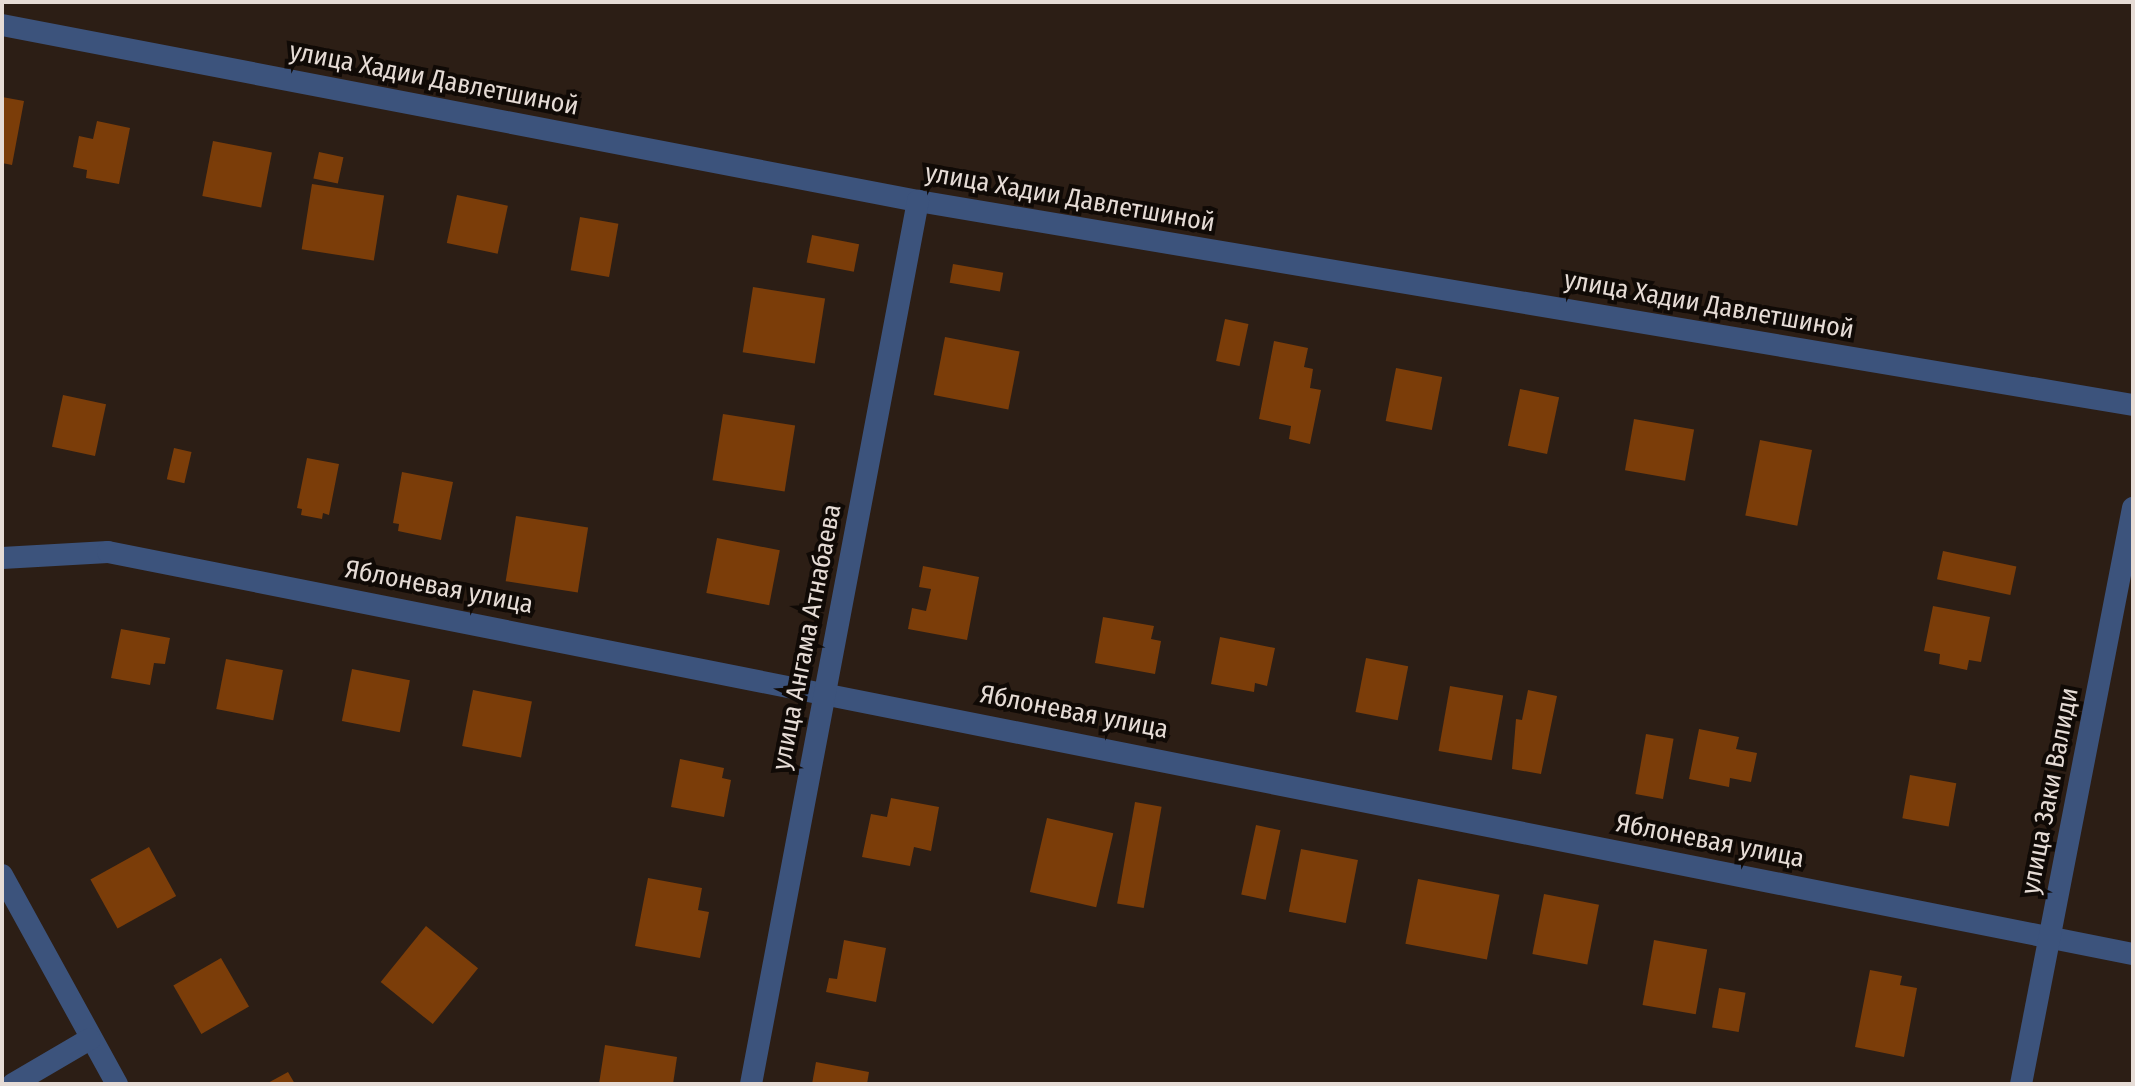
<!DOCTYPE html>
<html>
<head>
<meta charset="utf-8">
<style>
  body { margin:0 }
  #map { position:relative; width:2135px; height:1086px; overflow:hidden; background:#2c1e15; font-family:"Fira Sans Condensed",sans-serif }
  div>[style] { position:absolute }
  .building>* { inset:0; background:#7b3d09; transform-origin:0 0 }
  .minor>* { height:22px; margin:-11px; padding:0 11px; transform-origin:11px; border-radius:11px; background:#3c537c }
  .tertiary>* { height:22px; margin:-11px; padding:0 11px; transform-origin:11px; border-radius:11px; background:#3c537c }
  span { translate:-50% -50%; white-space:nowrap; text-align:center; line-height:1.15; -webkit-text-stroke:8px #100a06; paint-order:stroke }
  .street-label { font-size:26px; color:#e6dcd6 }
  .frame { position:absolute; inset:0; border:4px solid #e6dcd6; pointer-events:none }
</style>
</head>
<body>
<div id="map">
  <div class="building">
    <i style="clip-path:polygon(2px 97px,24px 101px,12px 165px,2px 163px)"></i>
    <i style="clip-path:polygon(97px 121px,130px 128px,119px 184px,86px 178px,87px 170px,73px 167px,79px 136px,93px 139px)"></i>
    <i style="left:213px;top:141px;width:60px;height:56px;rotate:11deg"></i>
    <i style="left:319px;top:152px;width:25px;height:27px;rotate:12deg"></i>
    <i style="left:312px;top:184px;width:73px;height:66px;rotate:9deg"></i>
    <i style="left:457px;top:195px;width:52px;height:49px;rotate:12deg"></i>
    <i style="left:580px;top:217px;width:39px;height:54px;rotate:10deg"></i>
    <i style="left:812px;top:235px;width:48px;height:28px;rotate:11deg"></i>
    <i style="left:953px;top:264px;width:51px;height:19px;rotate:10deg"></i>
    <i style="left:753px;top:287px;width:73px;height:66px;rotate:9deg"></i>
    <i style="left:1225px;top:319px;width:24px;height:43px;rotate:12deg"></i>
    <i style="left:945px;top:337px;width:76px;height:59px;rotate:11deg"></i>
    <i style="clip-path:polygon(1274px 341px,1308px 348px,1304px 367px,1313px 369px,1310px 388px,1321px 390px,1310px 444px,1289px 439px,1291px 426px,1259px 419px)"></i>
    <i style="left:1396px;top:368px;width:47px;height:54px;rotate:11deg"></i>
    <i style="left:1520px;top:389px;width:40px;height:58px;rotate:12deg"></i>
    <i style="left:63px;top:395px;width:44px;height:53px;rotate:12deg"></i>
    <i style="left:723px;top:414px;width:73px;height:67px;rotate:9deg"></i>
    <i style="left:1634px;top:419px;width:61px;height:52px;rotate:10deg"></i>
    <i style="left:1760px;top:440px;width:53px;height:77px;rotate:11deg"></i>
    <i style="left:174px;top:448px;width:18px;height:32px;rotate:13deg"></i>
    <i style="clip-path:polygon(307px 458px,339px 464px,329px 515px,323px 513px,322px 519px,301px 515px,302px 509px,297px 508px)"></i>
    <i style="clip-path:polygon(402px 472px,453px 482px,441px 540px,398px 531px,399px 524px,393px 523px)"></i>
    <i style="left:516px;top:516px;width:73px;height:66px;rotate:9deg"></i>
    <i style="left:717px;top:538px;width:64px;height:56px;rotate:11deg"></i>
    <i style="left:1943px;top:551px;width:75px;height:29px;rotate:12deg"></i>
    <i style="clip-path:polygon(923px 566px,979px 577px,967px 640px,908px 629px,912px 608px,926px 611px,931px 589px,919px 587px)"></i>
    <i style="clip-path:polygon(1933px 606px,1990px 617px,1981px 662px,1969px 660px,1967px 670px,1939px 664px,1940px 654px,1924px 651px)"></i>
    <i style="clip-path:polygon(1103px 617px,1154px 626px,1151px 639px,1161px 641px,1155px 674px,1095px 663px)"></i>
    <i style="clip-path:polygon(121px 629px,170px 638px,165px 664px,154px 663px,150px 685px,111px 678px)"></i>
    <i style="clip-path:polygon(1220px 637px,1275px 648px,1267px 686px,1255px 683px,1254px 692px,1211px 684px)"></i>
    <i style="left:1366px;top:658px;width:43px;height:55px;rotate:11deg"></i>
    <i style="left:226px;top:659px;width:58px;height:51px;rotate:11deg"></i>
    <i style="left:352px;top:669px;width:59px;height:53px;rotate:11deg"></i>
    <i style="left:1450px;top:686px;width:54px;height:66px;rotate:10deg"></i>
    <i style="left:473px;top:690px;width:60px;height:57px;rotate:11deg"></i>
    <i style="clip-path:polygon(1528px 690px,1557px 696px,1541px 774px,1512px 769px,1516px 719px,1522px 720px)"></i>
    <i style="clip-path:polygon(1699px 729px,1739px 737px,1736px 749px,1757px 753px,1751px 782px,1730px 778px,1729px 787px,1689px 779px)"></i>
    <i style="left:1646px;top:734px;width:28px;height:61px;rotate:10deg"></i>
    <i style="clip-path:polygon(680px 759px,724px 768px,722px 778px,731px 780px,724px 817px,671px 807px)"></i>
    <i style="left:1910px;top:775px;width:47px;height:44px;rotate:10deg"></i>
    <i style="clip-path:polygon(891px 798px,939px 807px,931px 851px,914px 847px,910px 866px,862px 857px,871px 814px,887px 817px)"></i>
    <i style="left:1135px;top:802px;width:27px;height:103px;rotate:10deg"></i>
    <i style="left:1047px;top:818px;width:68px;height:76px;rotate:13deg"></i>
    <i style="left:1256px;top:825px;width:25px;height:71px;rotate:12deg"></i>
    <i style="left:149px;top:847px;width:56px;height:67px;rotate:61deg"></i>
    <i style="left:1301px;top:849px;width:58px;height:64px;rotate:11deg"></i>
    <i style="clip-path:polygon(648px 878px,702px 888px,698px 910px,709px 912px,700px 958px,635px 946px)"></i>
    <i style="left:1418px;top:879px;width:83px;height:66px;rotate:11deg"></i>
    <i style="left:1544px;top:894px;width:56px;height:61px;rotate:11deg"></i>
    <i style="left:426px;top:926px;width:67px;height:72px;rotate:39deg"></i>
    <i style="clip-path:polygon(844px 940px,886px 948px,876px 1002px,826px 992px,829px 978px,837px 979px)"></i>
    <i style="left:1654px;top:940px;width:54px;height:66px;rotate:10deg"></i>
    <i style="left:221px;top:958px;width:56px;height:55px;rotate:60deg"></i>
    <i style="clip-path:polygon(1870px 970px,1902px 976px,1900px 985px,1917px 988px,1904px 1057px,1855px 1047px)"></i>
    <i style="left:1719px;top:988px;width:27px;height:40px;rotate:10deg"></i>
    <i style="clip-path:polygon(605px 1045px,677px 1057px,673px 1084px,599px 1084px)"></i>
    <i style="clip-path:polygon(816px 1062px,869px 1072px,867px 1084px,812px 1084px)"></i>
    <i style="clip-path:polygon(288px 1072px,295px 1084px,266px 1084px)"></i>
  </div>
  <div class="minor">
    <i style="left:2px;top:25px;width:933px;rotate:10.88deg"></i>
    <i style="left:918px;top:201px;width:1232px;rotate:9.53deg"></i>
    <i style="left:2px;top:558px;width:106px;rotate:-3.2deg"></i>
    <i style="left:108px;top:552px;width:2065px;rotate:11.23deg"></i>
    <i style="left:2px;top:875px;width:239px;rotate:61.2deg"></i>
    <i style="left:13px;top:1084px;width:89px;rotate:-30.3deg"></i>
    <i style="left:751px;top:1084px;width:899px;rotate:-79.29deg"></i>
  </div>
  <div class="tertiary">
    <i style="left:2021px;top:1084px;width:587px;rotate:-79deg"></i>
  </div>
  <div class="street-label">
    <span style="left:434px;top:79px;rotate:11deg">улица Хадии Давлетшиной</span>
    <span style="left:1070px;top:198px;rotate:10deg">улица Хадии Давлетшиной</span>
    <span style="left:1709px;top:305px;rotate:10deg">улица Хадии Давлетшиной</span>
    <span style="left:439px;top:587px;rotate:11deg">Яблоневая улица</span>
    <span style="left:807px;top:637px;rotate:-79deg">улица Ангама Атнабаева</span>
    <span style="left:1074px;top:712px;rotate:11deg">Яблоневая улица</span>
    <span style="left:2050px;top:791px;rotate:-79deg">улица Заки Валиди</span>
    <span style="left:1710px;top:841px;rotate:11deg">Яблоневая улица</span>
  </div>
  <div class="frame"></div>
</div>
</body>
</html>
